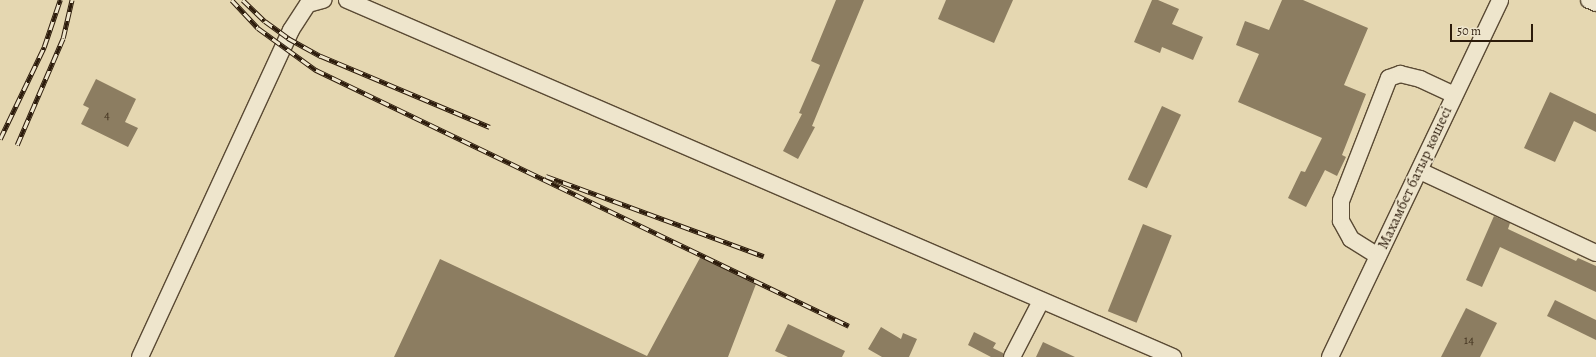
<!DOCTYPE html>
<html>
<head>
<meta charset="utf-8">
<style>
  body { margin:0 }
  #map { position:relative; width:1596px; height:357px; overflow:hidden; background:#e5d7b1; font-family:Alegreya,serif }
  div>[style] { position:absolute }
  .building>* { inset:0; background:#8c7d61; transform-origin:0 0 }
  .roads { filter:drop-shadow(1px 0 #5a4a34) drop-shadow(-1px 0 #5a4a34) drop-shadow(0 1px #5a4a34) drop-shadow(0 -1px #5a4a34) }
  .minor>* { height:16px; margin:-8px; padding:0 8px; transform-origin:8px; border-radius:8px; background:#eee5cc }
  .rail>* { height:4.5px; margin-top:-2.25px; transform-origin:0; background:repeating-linear-gradient(90deg,#eee5cc 0 9px,#2c1b0b 0 18px); box-sizing:border-box; border-block:1px solid #2c1b0b }
  span { translate:-50% -50%; white-space:nowrap; text-align:center; line-height:1.15; -webkit-text-stroke:3px #eee5cc; paint-order:stroke }
  .number-label { font-size:13px; color:#443420 }
  .number-label span { -webkit-text-stroke-width:0 }
  .street-label { font-size:15px; color:#2c1b0b }
  .scale { position:absolute; left:1450px; top:24px; width:83px; height:18px; box-sizing:border-box; border:2px solid #2c1b0b; border-top:0; padding-left:5px; font-size:12px; line-height:14px; white-space:nowrap; color:#2c1b0b; -webkit-text-stroke:3px #eee5cc; paint-order:stroke }
</style>
</head>
<body>
<div id="map">
  <div class="building">
    <i style="clip-path:polygon(836px 0,864px 0,812px 126px,815px 127px,798px 159px,783px 151px,802px 114px,799px 113px,820px 65px,811px 61px)"></i>
    <i style="clip-path:polygon(946px 0,1013px 0,994px 43px,938px 19px)"></i>
    <i style="clip-path:polygon(1152px 0,1158px 0,1179px 9px,1172px 24px,1203px 37px,1193px 60px,1162px 47px,1160px 53px,1134px 42px)"></i>
    <i style="clip-path:polygon(1282px 0,1303px 0,1368px 28px,1344px 85px,1366px 94px,1342px 155px,1346px 157px,1337px 176px,1325px 170px,1306px 207px,1288px 198px,1301px 171px,1305px 172px,1322px 138px,1238px 102px,1259px 54px,1236px 45px,1245px 21px,1269px 30px)"></i>
    <i style="clip-path:polygon(96px 79px,136px 99px,125px 122px,138px 128px,128px 147px,81px 124px,89px 108px,83px 105px)"></i>
    <i style="clip-path:polygon(1550px 92px,1596px 114px,1596px 132px,1574px 121px,1555px 162px,1524px 148px)"></i>
    <i style="left:1162px;top:106px;width:21px;height:81px;rotate:25deg"></i>
    <i style="clip-path:polygon(1494px 216px,1510px 223px,1508px 229px,1576px 261px,1578px 258px,1596px 266px,1596px 292px,1500px 247px,1482px 287px,1466px 280px)"></i>
    <i style="left:1143px;top:224px;width:31px;height:94px;rotate:22deg"></i>
    <i style="clip-path:polygon(701px 256px,756px 284px,728px 357px,394px 357px,440px 259px,647px 356px)"></i>
    <i style="clip-path:polygon(1555px 300px,1596px 320px,1596px 340px,1547px 316px)"></i>
    <i style="clip-path:polygon(1466px 308px,1497px 323px,1480px 357px,1441px 357px)"></i>
    <i style="clip-path:polygon(788px 324px,845px 351px,842px 357px,788px 357px,775px 351px)"></i>
    <i style="clip-path:polygon(881px 327px,901px 339px,903px 333px,917px 339px,909px 357px,882px 357px,868px 349px)"></i>
    <i style="clip-path:polygon(974px 332px,996px 343px,993px 348px,1003px 353px,1003px 357px,991px 357px,968px 345px)"></i>
    <i style="clip-path:polygon(1043px 342px,1075px 357px,1036px 357px)"></i>
  </div>
  <div class="roads">
    <div class="minor">
      <i style="left:347px;top:0;width:900px;rotate:23.37deg"></i>
      <i style="left:1589px;top:0;width:8px;rotate:23deg"></i>
      <i style="left:1420px;top:171px;width:194px;rotate:25deg"></i>
      <i style="left:1378px;top:256px;width:32px;rotate:-148deg"></i>
      <i style="left:1351px;top:239px;width:21px;rotate:-119deg"></i>
      <i style="left:1341px;top:221px;width:20px;rotate:-90deg"></i>
      <i style="left:1341px;top:201px;width:132px;rotate:-68.7deg"></i>
      <i style="left:1389px;top:78px;width:12px;rotate:-20deg"></i>
      <i style="left:1400px;top:74px;width:21px;rotate:14deg"></i>
      <i style="left:1420px;top:79px;width:38px;rotate:25deg"></i>
      <i style="left:140px;top:357px;width:360px;rotate:-65.2deg"></i>
      <i style="left:291px;top:30px;width:31px;rotate:-57deg"></i>
      <i style="left:308px;top:4px;width:16px;rotate:-15deg"></i>
      <i style="left:1012px;top:357px;width:63px;rotate:-62.6deg"></i>
      <i style="left:1330px;top:357px;width:395px;rotate:-64.5deg"></i>
    </div>
  </div>
  <div class="rail">
    <i style="left:232px;top:0;width:38px;rotate:47deg"></i>
    <i style="left:258px;top:28px;width:72px;rotate:35.9deg"></i>
    <i style="left:316px;top:70px;width:591px;rotate:25.65deg"></i>
    <i style="left:243px;top:0;width:30px;rotate:44deg"></i>
    <i style="left:265px;top:21px;width:29px;rotate:36deg"></i>
    <i style="left:288px;top:38px;width:38px;rotate:29deg"></i>
    <i style="left:321px;top:56px;width:183px;rotate:22.8deg"></i>
    <i style="left:0;top:139px;width:102px;rotate:-64.4deg"></i>
    <i style="left:44px;top:47px;width:50px;rotate:-71.2deg"></i>
    <i style="left:17px;top:145px;width:116px;rotate:-66.7deg"></i>
    <i style="left:63px;top:38px;width:39px;rotate:-77deg"></i>
    <i style="left:546px;top:176px;width:232px;rotate:20.2deg"></i>
  </div>
  <div class="number-label">
    <span style="left:107px;top:115px">4</span>
    <span style="left:1469px;top:340px">14</span>
  </div>
  <div class="street-label">
    <span style="left:1415px;top:178px;rotate:-65deg">Махамбет батыр көшесі</span>
  </div>
  <div class="scale">50 m</div>
</div>
</body>
</html>
